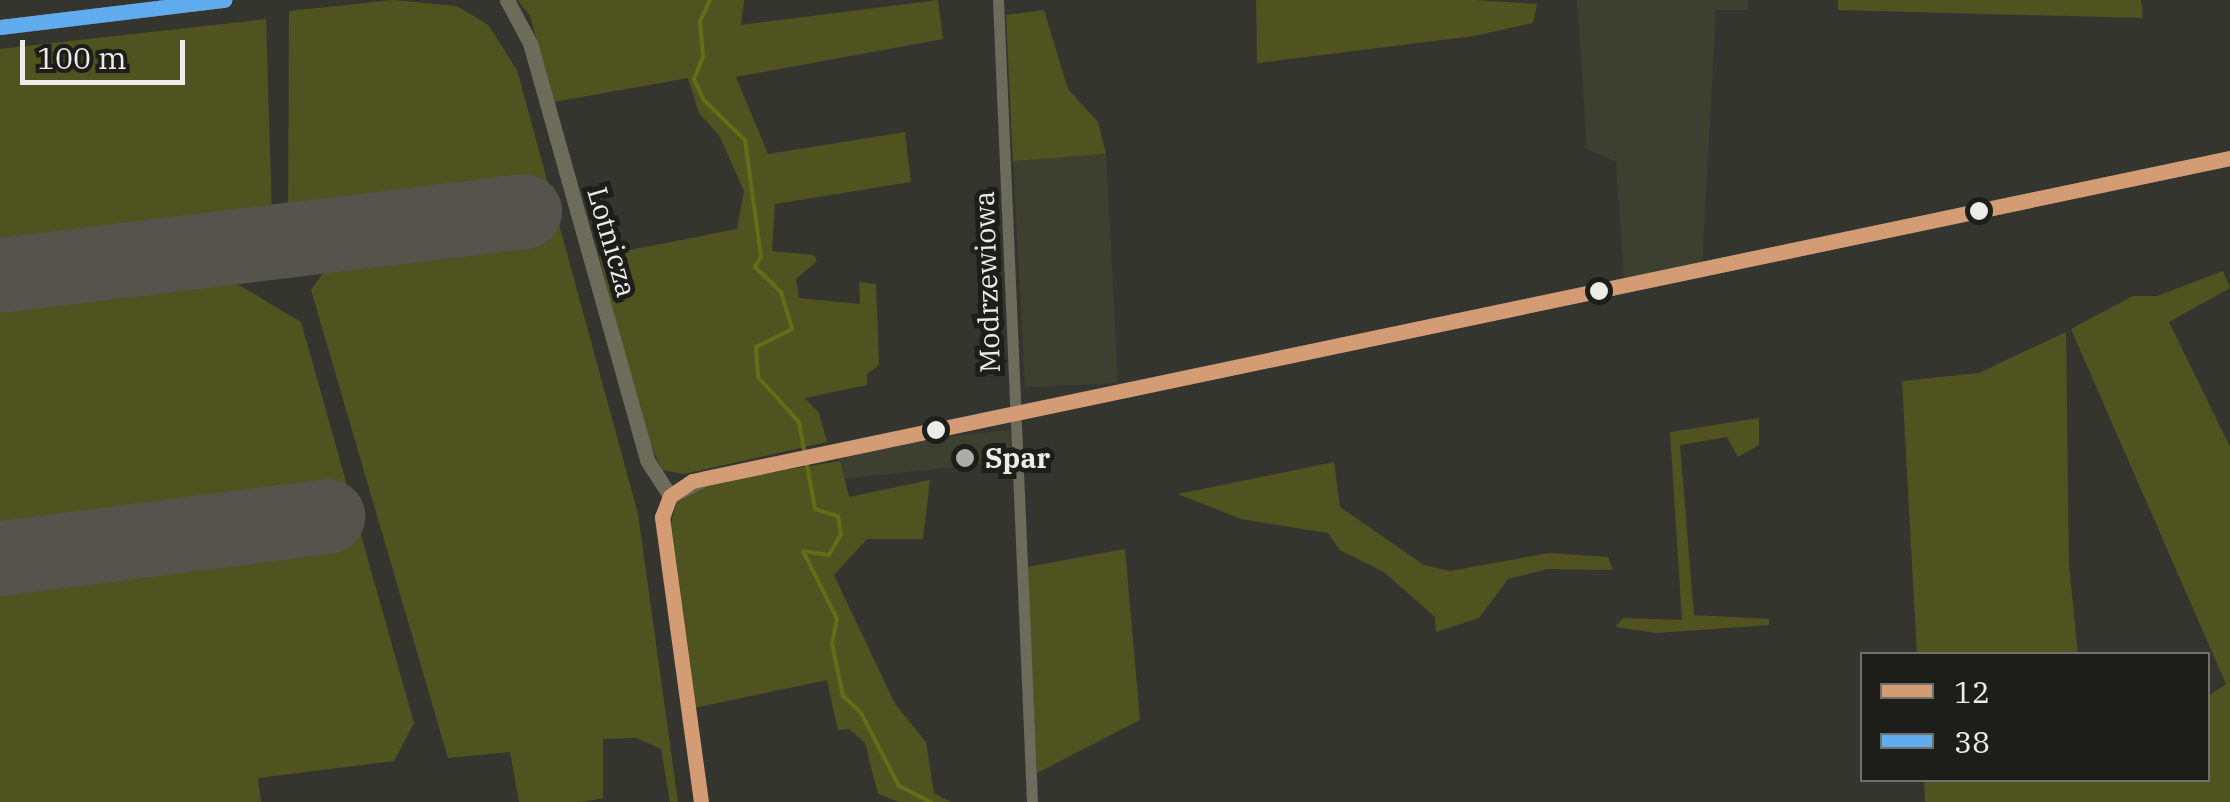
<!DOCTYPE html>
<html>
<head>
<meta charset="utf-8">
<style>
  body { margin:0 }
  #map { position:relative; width:2230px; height:802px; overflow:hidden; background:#353530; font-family:"IBM Plex Serif",serif }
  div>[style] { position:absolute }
  .built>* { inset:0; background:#3d3f30; transform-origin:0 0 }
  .green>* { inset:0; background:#4f5320 }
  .stream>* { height:4px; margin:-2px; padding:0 2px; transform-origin:2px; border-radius:2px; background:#656c17 }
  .runway>* { height:75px; margin:-37.5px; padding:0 37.5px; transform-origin:37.5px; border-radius:37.5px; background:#54544c }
  .minor>* { height:11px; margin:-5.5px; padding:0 5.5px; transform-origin:5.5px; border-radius:5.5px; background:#6b6c5c }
  .major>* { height:15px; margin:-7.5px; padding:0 7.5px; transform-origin:7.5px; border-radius:7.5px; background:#6b6c59 }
  .bus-1>* { height:15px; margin:-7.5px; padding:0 7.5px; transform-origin:7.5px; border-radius:7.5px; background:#d39c74 }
  .bus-2>* { height:15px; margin:-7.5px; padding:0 7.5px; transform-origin:7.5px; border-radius:7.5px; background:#60acee }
  .dots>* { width:28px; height:28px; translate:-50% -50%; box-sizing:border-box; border:5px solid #1d1e1a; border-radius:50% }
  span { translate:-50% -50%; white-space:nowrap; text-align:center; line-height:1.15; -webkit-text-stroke:10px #1d1e1a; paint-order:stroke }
  .street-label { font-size:28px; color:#ecede8 }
  .poi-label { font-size:28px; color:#ecede8; font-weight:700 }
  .left { translate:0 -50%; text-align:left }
  .legend { position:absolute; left:1860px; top:652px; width:350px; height:130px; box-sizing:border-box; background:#1d1e1a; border:2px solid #70716c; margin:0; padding:12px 18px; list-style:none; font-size:30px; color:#ecede8 }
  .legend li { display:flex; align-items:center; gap:20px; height:50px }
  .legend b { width:50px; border:2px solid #70716c }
  .scale { position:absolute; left:20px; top:40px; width:165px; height:45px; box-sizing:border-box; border:5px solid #ecede8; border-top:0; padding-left:12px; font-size:30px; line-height:35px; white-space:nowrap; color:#ecede8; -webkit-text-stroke:8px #1d1e1a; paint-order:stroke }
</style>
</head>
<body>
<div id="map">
  <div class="built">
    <i style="clip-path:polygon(1577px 0,1748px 0,1748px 10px,1716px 10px,1702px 265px,1624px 280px,1616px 162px,1587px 149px)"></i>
    <i style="left:1106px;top:154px;width:229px;height:93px;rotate:87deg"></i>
    <i style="left:1010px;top:430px;width:31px;height:173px;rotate:84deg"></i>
  </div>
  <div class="green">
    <i style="clip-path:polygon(393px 0,457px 6px,488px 25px,517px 70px,638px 514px,678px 802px,670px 802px,661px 749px,636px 738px,603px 739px,603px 798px,583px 802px,519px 802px,510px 752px,448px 758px,311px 290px,329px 264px,288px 214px,289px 11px)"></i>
    <i style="clip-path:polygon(518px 0,744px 0,741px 25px,938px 0,943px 39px,736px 77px,768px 154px,905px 132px,911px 182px,775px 204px,772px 251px,814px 255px,817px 261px,796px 279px,799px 298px,860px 304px,859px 282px,876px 284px,879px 365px,867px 374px,867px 385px,805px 398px,819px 413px,827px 442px,684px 474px,662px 470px,644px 430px,599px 256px,737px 229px,744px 191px,720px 137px,699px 113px,688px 78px,554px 102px,530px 16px)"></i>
    <i style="clip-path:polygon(1256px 0,1473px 0,1537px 4px,1533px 23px,1474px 36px,1257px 63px)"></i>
    <i style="clip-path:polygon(1838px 0,2141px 0,2143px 18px,1838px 10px)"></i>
    <i style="clip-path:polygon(1044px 10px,1068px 89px,1098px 122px,1106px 154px,1013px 161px,1006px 15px)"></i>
    <i style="clip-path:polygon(266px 19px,272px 217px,0 250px,0 49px)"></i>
    <i style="clip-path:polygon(2223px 271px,2230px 288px,2169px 322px,2230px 447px,2230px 802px,1925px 802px,1924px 780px,2208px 780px,2208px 696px,2226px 684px,2071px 329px,2133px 296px,2157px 296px)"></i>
    <i style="clip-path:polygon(224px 276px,301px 322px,414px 723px,394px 761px,258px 778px,261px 802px,0 802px,0 302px)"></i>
    <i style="clip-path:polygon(2066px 332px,2069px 565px,2078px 654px,1917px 654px,1902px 381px,1979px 373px)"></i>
    <i style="clip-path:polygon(1759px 418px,1759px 445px,1738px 457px,1727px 437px,1680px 445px,1694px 615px,1769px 619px,1769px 625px,1657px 633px,1615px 627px,1623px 618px,1682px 620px,1670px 432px)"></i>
    <i style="clip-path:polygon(840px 461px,849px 497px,930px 480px,923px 539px,867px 539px,834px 575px,895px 704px,926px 742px,934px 793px,951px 802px,899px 802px,878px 794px,865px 743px,849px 729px,838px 730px,827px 680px,694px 708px,669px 530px,677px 501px,705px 483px)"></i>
    <i style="clip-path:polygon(1334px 462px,1340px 507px,1424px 565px,1450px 571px,1549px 553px,1608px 557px,1613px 570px,1547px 569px,1508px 579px,1479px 618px,1436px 632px,1435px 617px,1384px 572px,1340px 550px,1328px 533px,1241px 519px,1178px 494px)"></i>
    <i style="clip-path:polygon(1125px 549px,1140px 720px,1037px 773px,1027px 567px)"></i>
  </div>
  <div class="stream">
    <i style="left:710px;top:0;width:23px;rotate:115deg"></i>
    <i style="left:700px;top:21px;width:36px;rotate:85deg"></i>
    <i style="left:703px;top:57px;width:24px;rotate:112deg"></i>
    <i style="left:694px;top:79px;width:23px;rotate:65deg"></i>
    <i style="left:704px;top:100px;width:57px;rotate:44.3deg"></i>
    <i style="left:745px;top:140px;width:118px;rotate:82.2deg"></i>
    <i style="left:761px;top:257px;width:12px;rotate:121deg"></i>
    <i style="left:755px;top:267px;width:36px;rotate:44deg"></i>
    <i style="left:781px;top:292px;width:39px;rotate:73deg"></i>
    <i style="left:792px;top:329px;width:40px;rotate:153.4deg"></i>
    <i style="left:756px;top:347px;width:30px;rotate:86deg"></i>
    <i style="left:758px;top:377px;width:61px;rotate:47.7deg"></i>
    <i style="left:799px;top:422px;width:28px;rotate:80deg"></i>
    <i style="left:806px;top:460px;width:50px;rotate:79.6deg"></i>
    <i style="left:815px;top:509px;width:24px;rotate:17deg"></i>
    <i style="left:838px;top:516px;width:18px;rotate:81deg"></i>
    <i style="left:841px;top:534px;width:24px;rotate:120deg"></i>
    <i style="left:829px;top:555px;width:26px;rotate:-171deg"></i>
    <i style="left:803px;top:551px;width:76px;rotate:63.4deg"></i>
    <i style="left:837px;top:619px;width:25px;rotate:102deg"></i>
    <i style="left:832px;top:643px;width:54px;rotate:78.3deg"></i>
    <i style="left:843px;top:696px;width:25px;rotate:43deg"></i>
    <i style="left:861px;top:713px;width:82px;rotate:62.5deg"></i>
    <i style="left:899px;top:786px;width:36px;rotate:27deg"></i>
  </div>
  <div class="runway">
    <i style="left:0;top:275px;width:528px;rotate:-6.96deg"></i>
    <i style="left:0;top:558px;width:330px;rotate:-7.3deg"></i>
  </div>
  <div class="minor">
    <i style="left:998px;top:0;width:803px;rotate:87.57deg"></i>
    <i style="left:670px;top:496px;width:31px;rotate:103deg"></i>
    <i style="left:663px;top:526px;width:279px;rotate:82.2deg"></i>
  </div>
  <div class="major">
    <i style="left:507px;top:0;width:49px;rotate:61.9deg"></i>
    <i style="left:530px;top:43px;width:433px;rotate:74.3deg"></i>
    <i style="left:647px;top:460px;width:43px;rotate:57.4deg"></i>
    <i style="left:670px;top:496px;width:39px;rotate:-27deg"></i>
    <i style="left:705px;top:478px;width:1558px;rotate:-11.85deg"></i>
    <i style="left:0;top:27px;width:226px;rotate:-6.9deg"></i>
  </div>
  <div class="bus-1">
    <i style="left:701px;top:802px;width:288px;rotate:-97.8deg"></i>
    <i style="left:662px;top:517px;width:22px;rotate:-69deg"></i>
    <i style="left:670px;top:496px;width:27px;rotate:-34deg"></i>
    <i style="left:692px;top:481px;width:1572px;rotate:-11.86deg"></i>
  </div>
  <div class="bus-2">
    <i style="left:0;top:27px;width:226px;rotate:-6.9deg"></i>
  </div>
  <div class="dots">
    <i style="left:1979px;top:211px;background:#ecede8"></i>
    <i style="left:1599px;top:291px;background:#ecede8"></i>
    <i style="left:936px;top:430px;background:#ecede8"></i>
    <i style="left:965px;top:458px;background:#acada8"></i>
  </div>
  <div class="street-label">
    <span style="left:612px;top:242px;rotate:74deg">Lotnicza</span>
    <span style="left:987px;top:282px;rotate:-92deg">Modrzewiowa</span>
  </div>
  <div class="poi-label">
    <span class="left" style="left:985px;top:458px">Spar</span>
  </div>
  <ul class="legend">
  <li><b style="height:12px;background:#d39c74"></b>12</li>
  <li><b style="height:12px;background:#60acee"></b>38</li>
  </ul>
  <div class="scale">100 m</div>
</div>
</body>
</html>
